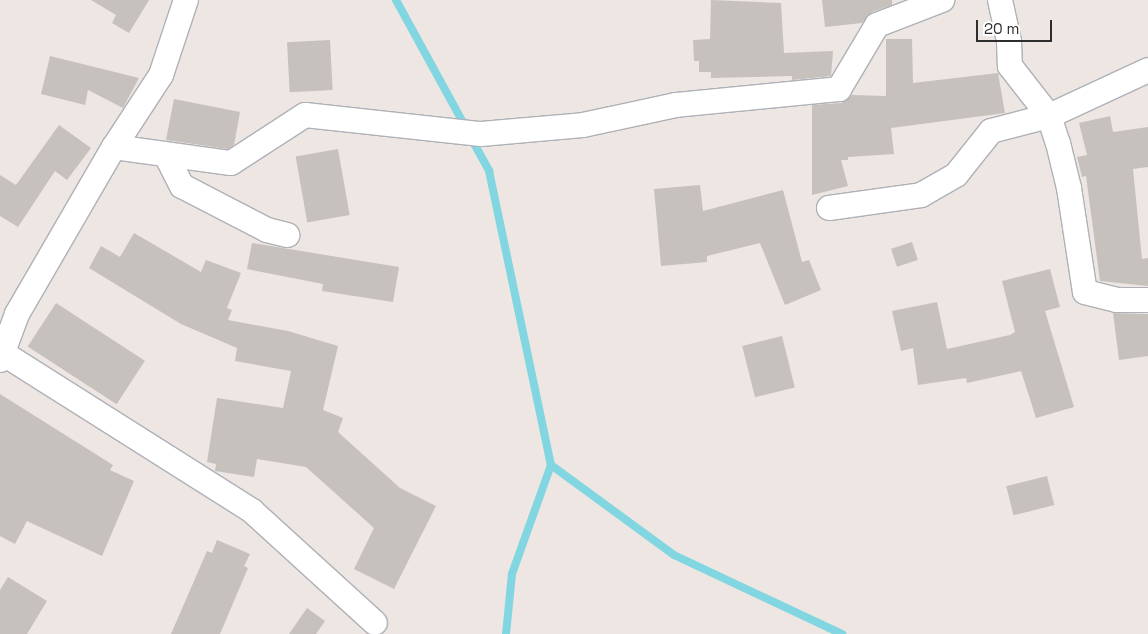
<!DOCTYPE html>
<html>
<head>
<meta charset="utf-8">
<style>
  body { margin:0 }
  #map { position:relative; width:1148px; height:634px; overflow:hidden; background:#ede6e2; font-family:"Space Grotesk",sans-serif }
  div>[style] { position:absolute }
  .stream>* { height:8px; margin:-4px; padding:0 4px; transform-origin:4px; border-radius:4px; background:#82d6e1 }
  .building>* { inset:0; background:#c6c1bd; transform-origin:0 0 }
  .roads { filter:drop-shadow(1px 0 #aeb1b7) drop-shadow(-1px 0 #aeb1b7) drop-shadow(0 1px #aeb1b7) drop-shadow(0 -1px #aeb1b7) }
  .minor>* { height:24px; margin:-12px; padding:0 12px; transform-origin:12px; border-radius:12px; background:#fff }
  span { translate:-50% -50%; white-space:nowrap; text-align:center; line-height:1.15; -webkit-text-stroke:4px #fff; paint-order:stroke }
  .scale { position:absolute; left:976px; top:20px; width:76px; height:22px; box-sizing:border-box; border:2px solid #2d2d2d; border-top:0; padding-left:6px; font-size:15px; line-height:18px; white-space:nowrap; color:#2d2d2d; -webkit-text-stroke:4px #fff; paint-order:stroke }
</style>
</head>
<body>
<div id="map">
  <div class="stream">
    <i style="left:396px;top:0;width:146px;rotate:61.3deg"></i>
    <i style="left:471px;top:138px;width:38px;rotate:61deg"></i>
    <i style="left:489px;top:171px;width:300px;rotate:78.1deg"></i>
    <i style="left:551px;top:465px;width:116px;rotate:109.7deg"></i>
    <i style="left:512px;top:574px;width:60px;rotate:95.7deg"></i>
    <i style="left:551px;top:465px;width:152px;rotate:36.2deg"></i>
    <i style="left:674px;top:555px;width:186px;rotate:25.2deg"></i>
  </div>
  <div class="building">
    <i style="clip-path:polygon(91px 0,149px 0,129px 33px,112px 23px,116px 15px)"></i>
    <i style="clip-path:polygon(711px 0,781px 3px,784px 53px,833px 51px,831px 76px,792px 80px,792px 76px,711px 78px,711px 72px,699px 72px,699px 61px,694px 61px,693px 40px,710px 39px)"></i>
    <i style="clip-path:polygon(822px 0,892px 0,892px 5px,872px 12px,862px 23px,825px 27px)"></i>
    <i style="clip-path:polygon(886px 39px,912px 39px,913px 83px,998px 73px,1005px 113px,891px 128px,894px 154px,848px 157px,848px 160px,841px 160px,848px 186px,812px 195px,812px 105px,841px 103px,852px 95px,886px 96px)"></i>
    <i style="left:330px;top:40px;width:50px;height:43px;rotate:87deg"></i>
    <i style="clip-path:polygon(50px 56px,139px 78px,123px 108px,88px 90px,85px 105px,41px 94px)"></i>
    <i style="clip-path:polygon(174px 99px,240px 112px,234px 145px,228px 149px,166px 140px)"></i>
    <i style="clip-path:polygon(1110px 116px,1113px 132px,1148px 127px,1148px 167px,1133px 169px,1142px 259px,1148px 258px,1148px 286px,1100px 281px,1086px 176px,1082px 177px,1077px 157px,1087px 155px,1079px 123px)"></i>
    <i style="clip-path:polygon(59px 125px,91px 148px,67px 180px,55px 171px,18px 227px,0 216px,0 175px,16px 185px)"></i>
    <i style="left:338px;top:149px;width:67px;height:43px;rotate:80deg"></i>
    <i style="clip-path:polygon(700px 185px,703px 211px,783px 190px,802px 262px,809px 260px,821px 290px,785px 305px,760px 243px,707px 256px,707px 262px,661px 266px,654px 189px)"></i>
    <i style="clip-path:polygon(134px 233px,201px 272px,206px 260px,241px 273px,227px 308px,232px 310px,228px 320px,288px 331px,338px 346px,323px 410px,343px 418px,338px 432px,400px 488px,436px 506px,394px 589px,354px 569px,374px 528px,306px 467px,257px 459px,254px 477px,215px 471px,216px 464px,207px 462px,217px 398px,283px 408px,291px 371px,235px 361px,237px 348px,181px 324px,89px 268px,101px 246px,120px 257px)"></i>
    <i style="left:912px;top:242px;width:19px;height:22px;rotate:72deg"></i>
    <i style="clip-path:polygon(252px 243px,399px 267px,393px 302px,322px 291px,323px 284px,247px 269px)"></i>
    <i style="clip-path:polygon(1050px 269px,1060px 307px,1045px 311px,1074px 407px,1036px 418px,1021px 371px,967px 383px,966px 378px,918px 385px,913px 348px,901px 351px,892px 311px,937px 302px,947px 349px,1010px 335px,1015px 332px,1002px 281px)"></i>
    <i style="left:56px;top:303px;width:106px;height:52px;rotate:33deg"></i>
    <i style="clip-path:polygon(1113px 313px,1148px 314px,1148px 356px,1119px 360px)"></i>
    <i style="left:782px;top:336px;width:53px;height:41px;rotate:76deg"></i>
    <i style="clip-path:polygon(0 394px,113px 465px,110px 470px,134px 481px,102px 556px,27px 521px,15px 544px,0 536px)"></i>
    <i style="left:1047px;top:476px;width:30px;height:42px;rotate:76deg"></i>
    <i style="clip-path:polygon(217px 540px,250px 554px,244px 566px,248px 568px,220px 634px,171px 634px,207px 551px,212px 553px)"></i>
    <i style="clip-path:polygon(8px 577px,47px 601px,27px 634px,0 634px,0 590px)"></i>
    <i style="clip-path:polygon(307px 608px,325px 621px,316px 634px,289px 634px)"></i>
  </div>
  <div class="roads">
    <div class="minor">
      <i style="left:1000px;top:0;width:42px;rotate:77.6deg"></i>
      <i style="left:1009px;top:41px;width:25px;rotate:88deg"></i>
      <i style="left:1010px;top:66px;width:63px;rotate:52deg"></i>
      <i style="left:1049px;top:116px;width:28px;rotate:72deg"></i>
      <i style="left:1058px;top:143px;width:46px;rotate:76.3deg"></i>
      <i style="left:1069px;top:188px;width:105px;rotate:81.3deg"></i>
      <i style="left:1085px;top:292px;width:33px;rotate:14deg"></i>
      <i style="left:1117px;top:300px;width:31px"></i>
      <i style="left:114px;top:147px;width:86px;rotate:-56.9deg"></i>
      <i style="left:161px;top:75px;width:79px;rotate:-71.6deg"></i>
      <i style="left:166px;top:155px;width:35px;rotate:63deg"></i>
      <i style="left:182px;top:186px;width:96px;rotate:27.4deg"></i>
      <i style="left:267px;top:230px;width:21px;rotate:14deg"></i>
      <i style="left:829px;top:208px;width:93px;rotate:-8deg"></i>
      <i style="left:921px;top:195px;width:40px;rotate:-29.7deg"></i>
      <i style="left:956px;top:175px;width:56px;rotate:-51.5deg"></i>
      <i style="left:991px;top:131px;width:60px;rotate:-14.5deg"></i>
      <i style="left:1049px;top:116px;width:109px;rotate:-24.9deg"></i>
      <i style="left:4px;top:354px;width:294px;rotate:32.3deg"></i>
      <i style="left:252px;top:511px;width:166px;rotate:42.3deg"></i>
      <i style="left:0;top:360px;width:49px;rotate:-69.7deg"></i>
      <i style="left:17px;top:314px;width:193px;rotate:-59.9deg"></i>
      <i style="left:114px;top:147px;width:118px;rotate:7.8deg"></i>
      <i style="left:231px;top:163px;width:88px;rotate:-33deg"></i>
      <i style="left:305px;top:115px;width:177px;rotate:6.2deg"></i>
      <i style="left:481px;top:134px;width:102px;rotate:-5deg"></i>
      <i style="left:583px;top:125px;width:95px;rotate:-12.1deg"></i>
      <i style="left:676px;top:105px;width:164px;rotate:-5.6deg"></i>
      <i style="left:839px;top:89px;width:74px;rotate:-59.3deg"></i>
      <i style="left:877px;top:25px;width:70px;rotate:-21deg"></i>
    </div>
  </div>
  <div class="scale">20 m</div>
</div>
</body>
</html>
